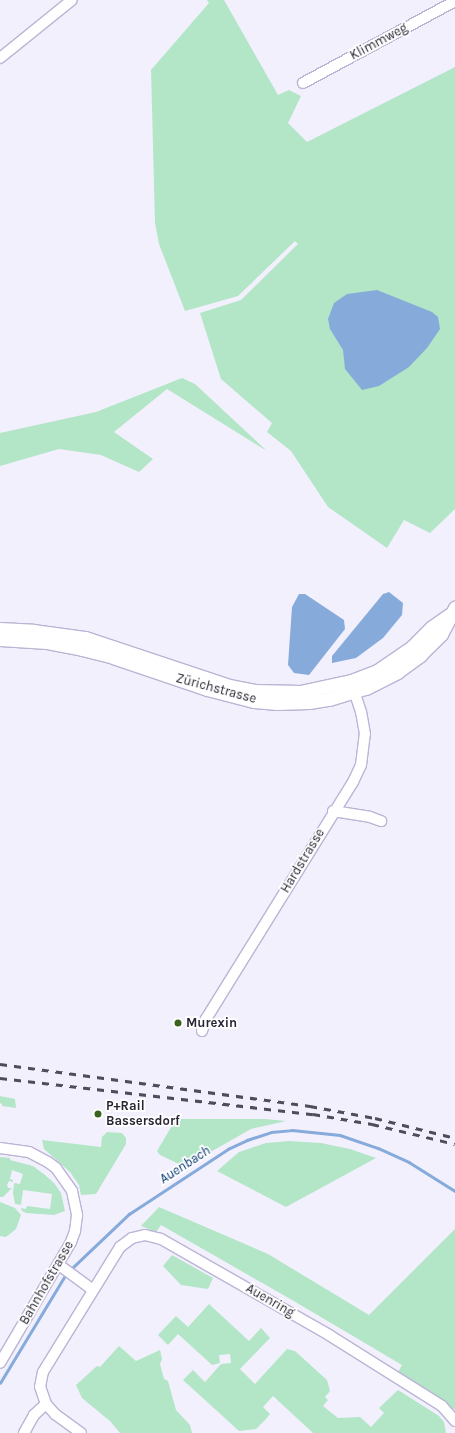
<!DOCTYPE html>
<html>
<head>
<meta charset="utf-8">
<style>
  body { margin:0 }
  #map { position:relative; width:455px; height:1433px; overflow:hidden; background:#f3f0fe; font-family:Karla,sans-serif }
  div>[style] { position:absolute }
  .green>* { inset:0; background:#b3e5c7 }
  .water>* { inset:0; background:#86abda }
  .stream>* { height:2.5px; margin:-1.25px; padding:0 1.25px; transform-origin:1.25px; border-radius:1.25px; background:#86abda }
  .roads { filter:drop-shadow(1px 0 #bbb4d5) drop-shadow(-1px 0 #bbb4d5) drop-shadow(0 1px #bbb4d5) drop-shadow(0 -1px #bbb4d5) }
  .minor>* { height:10px; margin:-5px; padding:0 5px; transform-origin:5px; border-radius:5px; background:#fff }
  .major>* { height:13px; margin:-6.5px; padding:0 6.5px; transform-origin:6.5px; border-radius:6.5px; background:#fff }
  .rail>* { height:2.5px; margin-top:-1.25px; transform-origin:0; background:repeating-linear-gradient(90deg,#504d5a 0 7px,transparent 0 14px) }
  .dots>* { width:11px; height:11px; translate:-50% -50%; box-sizing:border-box; border:2px solid #fff; border-radius:50% }
  span { translate:-50% -50%; white-space:nowrap; text-align:center; line-height:1.15; -webkit-text-stroke:3.5px #fff; paint-order:stroke }
  .street-label { font-size:13px; color:#282532 }
  .poi-label { font-size:13px; color:#282532; font-weight:700 }
  .left { translate:0 -50%; text-align:left }
  .water-label { font-size:14px; color:#053871; font-style:italic }
</style>
</head>
<body>
<div id="map">
  <div class="green">
    <i style="clip-path:polygon(207px 0,224px 0,278px 95px,289px 90px,301px 96px,288px 123px,307px 142px,455px 67px,455px 509px,430px 533px,404px 520px,387px 548px,328px 507px,291px 451px,267px 432px,272px 423px,221px 379px,200px 313px,241px 300px,298px 244px,295px 241px,238px 296px,185px 311px,159px 244px,155px 223px,151px 70px,209px 3px)"></i>
    <i style="clip-path:polygon(182px 378px,195px 384px,267px 451px,167px 389px,114px 432px,153px 459px,139px 472px,101px 455px,59px 449px,0 466px,0 433px,96px 412px)"></i>
    <i style="clip-path:polygon(0 1096px,15px 1099px,16px 1108px,2px 1106px,2px 1104px,0 1103px)"></i>
    <i style="clip-path:polygon(176px 1119px,265px 1119px,286px 1121px,251px 1129px,191px 1163px,181px 1165px,160px 1155px,157px 1151px)"></i>
    <i style="clip-path:polygon(107px 1132px,122px 1133px,126px 1138px,126px 1144px,96px 1194px,81px 1195px,79px 1185px,70px 1172px,44px 1149px,42px 1140px,101px 1147px,102px 1137px)"></i>
    <i style="clip-path:polygon(289px 1141px,321px 1143px,350px 1149px,376px 1158px,286px 1207px,217px 1171px,239px 1152px,266px 1143px)"></i>
    <i style="clip-path:polygon(0 1157px,10px 1158px,10px 1160px,33px 1166px,45px 1175px,54px 1183px,61px 1193px,65px 1211px,54px 1215px,26px 1213px,22px 1211px,21px 1208px,26px 1209px,27px 1206px,50px 1209px,52px 1194px,23px 1190px,21px 1205px,15px 1204px,13px 1193px,14px 1183px,20px 1184px,23px 1174px,12px 1170px,10px 1179px,13px 1180px,13px 1182px,9px 1181px,7px 1185px,8px 1188px,12px 1188px,3px 1197px,0 1197px)"></i>
    <i style="clip-path:polygon(0 1202px,15px 1208px,21px 1215px,16px 1229px,6px 1237px,0 1236px)"></i>
    <i style="clip-path:polygon(159px 1207px,268px 1254px,369px 1315px,455px 1229px,455px 1410px,398px 1372px,402px 1365px,292px 1300px,161px 1225px,156px 1232px,141px 1226px)"></i>
    <i style="clip-path:polygon(172px 1255px,213px 1278px,208px 1289px,181px 1285px,163px 1266px)"></i>
    <i style="clip-path:polygon(209px 1304px,249px 1341px,261px 1328px,270px 1338px,240px 1369px,255px 1384px,287px 1349px,295px 1351px,327px 1380px,330px 1391px,325px 1397px,328px 1400px,323px 1406px,338px 1418px,360px 1417px,371px 1427px,384px 1413px,379px 1408px,398px 1390px,439px 1416px,444px 1422px,446px 1433px,313px 1433px,273px 1396px,263px 1407px,270px 1414px,266px 1419px,256px 1429px,239px 1431px,183px 1380px,193px 1370px,205px 1382px,221px 1364px,231px 1363px,230px 1354px,219px 1355px,220px 1363px,212px 1365px,178px 1334px,168px 1345px,158px 1335px,176px 1316px,188px 1327px)"></i>
    <i style="clip-path:polygon(119px 1346px,136px 1361px,160px 1350px,162px 1359px,160px 1364px,164px 1379px,168px 1381px,176px 1410px,190px 1425px,192px 1433px,120px 1433px,110px 1421px,82px 1398px,76px 1385px,97px 1366px,100px 1367px)"></i>
  </div>
  <div class="water">
    <i style="clip-path:polygon(377px 290px,432px 312px,438px 317px,440px 329px,427px 348px,409px 367px,379px 386px,362px 390px,345px 369px,343px 350px,330px 329px,328px 319px,334px 303px,347px 294px)"></i>
    <i style="clip-path:polygon(389px 592px,403px 603px,402px 615px,383px 638px,356px 658px,332px 663px,332px 656px,383px 594px)"></i>
    <i style="clip-path:polygon(299px 594px,305px 594px,344px 620px,345px 629px,309px 675px,294px 673px,288px 665px,292px 607px)"></i>
  </div>
  <div class="stream">
    <i style="left:69px;top:1271px;width:83px;rotate:-43.5deg"></i>
    <i style="left:129px;top:1214px;width:118px;rotate:-33.3deg"></i>
    <i style="left:228px;top:1149px;width:21px;rotate:-25deg"></i>
    <i style="left:247px;top:1140px;width:25px;rotate:-18deg"></i>
    <i style="left:271px;top:1132px;width:21px;rotate:-5deg"></i>
    <i style="left:292px;top:1130px;width:48px;rotate:5.9deg"></i>
    <i style="left:340px;top:1135px;width:40px;rotate:18.9deg"></i>
    <i style="left:378px;top:1148px;width:34px;rotate:24deg"></i>
    <i style="left:409px;top:1162px;width:54px;rotate:32.2deg"></i>
    <i style="left:0;top:1383px;width:127px;rotate:-58.8deg"></i>
  </div>
  <div class="roads">
    <div class="minor">
      <i style="left:0;top:58px;width:92px;rotate:-38.9deg"></i>
      <i style="left:303px;top:83px;width:173px;rotate:-28.3deg"></i>
      <i style="left:333px;top:811px;width:37px;rotate:9deg"></i>
      <i style="left:370px;top:817px;width:12px;rotate:20deg"></i>
      <i style="left:202px;top:1031px;width:13px;rotate:-72deg"></i>
      <i style="left:206px;top:1019px;width:279px;rotate:-58.2deg"></i>
      <i style="left:353px;top:782px;width:19px;rotate:-65deg"></i>
      <i style="left:361px;top:765px;width:31px;rotate:-83deg"></i>
      <i style="left:365px;top:734px;width:22px;rotate:-100deg"></i>
      <i style="left:361px;top:712px;width:28px;rotate:-108deg"></i>
      <i style="left:0;top:1148px;width:29px;rotate:8deg"></i>
      <i style="left:29px;top:1152px;width:21px;rotate:28deg"></i>
      <i style="left:48px;top:1162px;width:10px;rotate:37deg"></i>
      <i style="left:56px;top:1168px;width:28px;rotate:55deg"></i>
      <i style="left:72px;top:1191px;width:25px;rotate:78deg"></i>
      <i style="left:77px;top:1215px;width:16px;rotate:97deg"></i>
      <i style="left:75px;top:1231px;width:12px;rotate:110deg"></i>
      <i style="left:71px;top:1242px;width:140px;rotate:120.4deg"></i>
      <i style="left:59px;top:1265px;width:42px;rotate:36.3deg"></i>
      <i style="left:24px;top:1433px;width:21px;rotate:-61deg"></i>
      <i style="left:34px;top:1415px;width:16px;rotate:-43deg"></i>
      <i style="left:81px;top:1433px;width:32px;rotate:-144deg"></i>
      <i style="left:55px;top:1414px;width:13px;rotate:-132deg"></i>
      <i style="left:46px;top:1404px;width:18px;rotate:-109deg"></i>
      <i style="left:40px;top:1387px;width:15px;rotate:-79deg"></i>
      <i style="left:43px;top:1372px;width:147px;rotate:-58.4deg"></i>
      <i style="left:120px;top:1247px;width:15px;rotate:-37deg"></i>
      <i style="left:132px;top:1238px;width:13px;rotate:-13deg"></i>
      <i style="left:145px;top:1235px;width:16px;rotate:14deg"></i>
      <i style="left:161px;top:1239px;width:193px;rotate:29.7deg"></i>
      <i style="left:329px;top:1335px;width:133px;rotate:32.1deg"></i>
      <i style="left:442px;top:1406px;width:20px;rotate:49deg"></i>
    </div>
    <div class="major">
      <i style="left:0;top:629px;width:33px;rotate:3deg"></i>
      <i style="left:33px;top:631px;width:52px;rotate:7.7deg"></i>
      <i style="left:85px;top:638px;width:152px;rotate:18.4deg"></i>
      <i style="left:229px;top:686px;width:26px;rotate:11deg"></i>
      <i style="left:255px;top:691px;width:45px;rotate:1.3deg"></i>
      <i style="left:300px;top:692px;width:52px;rotate:-12.2deg"></i>
      <i style="left:351px;top:681px;width:28px;rotate:-21deg"></i>
      <i style="left:377px;top:671px;width:42px;rotate:-34.4deg"></i>
      <i style="left:412px;top:647px;width:28px;rotate:-45deg"></i>
      <i style="left:432px;top:627px;width:21px;rotate:-35deg"></i>
      <i style="left:0;top:639px;width:47px;rotate:3.7deg"></i>
      <i style="left:47px;top:642px;width:36px;rotate:11deg"></i>
      <i style="left:82px;top:649px;width:32px;rotate:14deg"></i>
      <i style="left:113px;top:657px;width:99px;rotate:18.8deg"></i>
      <i style="left:207px;top:689px;width:49px;rotate:14.3deg"></i>
      <i style="left:254px;top:701px;width:23px;rotate:5deg"></i>
      <i style="left:277px;top:703px;width:32px;rotate:-2deg"></i>
      <i style="left:309px;top:702px;width:20px;rotate:-9deg"></i>
      <i style="left:329px;top:699px;width:39px;rotate:-17deg"></i>
      <i style="left:366px;top:688px;width:35px;rotate:-27deg"></i>
      <i style="left:397px;top:672px;width:29px;rotate:-36deg"></i>
      <i style="left:420px;top:655px;width:30px;rotate:-45deg"></i>
      <i style="left:441px;top:634px;width:30px;rotate:-62deg"></i>
    </div>
  </div>
  <div class="rail">
    <i style="left:0;top:1064px;width:313px;rotate:7.7deg"></i>
    <i style="left:310px;top:1106px;width:66px;rotate:10.5deg"></i>
    <i style="left:375px;top:1118px;width:82px;rotate:14deg"></i>
    <i style="left:0;top:1078px;width:315px;rotate:6.6deg"></i>
    <i style="left:313px;top:1114px;width:60px;rotate:9.6deg"></i>
    <i style="left:372px;top:1124px;width:85px;rotate:13.5deg"></i>
  </div>
  <div class="dots">
    <i style="left:178px;top:1023px;background:#3b631e"></i>
    <i style="left:98px;top:1114px;background:#3b631e"></i>
  </div>
  <div class="street-label">
    <span style="left:379px;top:42px;rotate:-28deg">Klimmweg</span>
    <span style="left:216px;top:689px;rotate:15deg">Zürichstrasse</span>
    <span style="left:303px;top:861px;rotate:-59deg">Hardstrasse</span>
    <span style="left:47px;top:1283px;rotate:-60deg">Bahnhofstrasse</span>
    <span style="left:270px;top:1301px;rotate:30deg">Auenring</span>
  </div>
  <div class="poi-label">
    <span class="left" style="left:186px;top:1023px">Murexin</span>
    <span class="left" style="left:106px;top:1114px">P+Rail<br>Bassersdorf</span>
  </div>
  <div class="water-label">
    <span style="left:185px;top:1165px;rotate:-33deg">Auenbach</span>
  </div>
</div>
</body>
</html>
